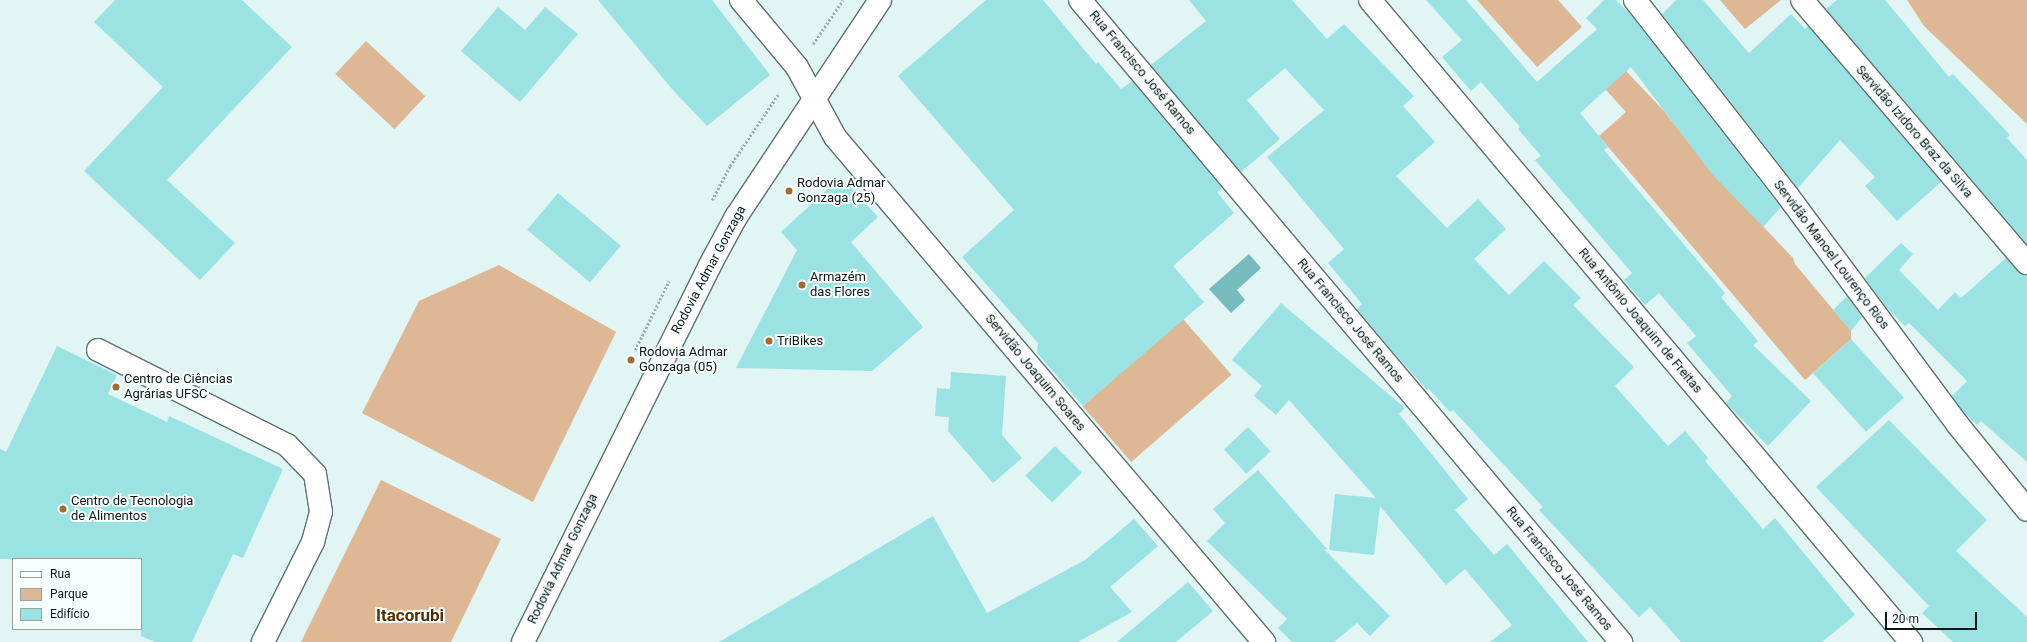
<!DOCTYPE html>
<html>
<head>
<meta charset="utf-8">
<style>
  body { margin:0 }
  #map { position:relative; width:2027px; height:642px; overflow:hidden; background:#e0f5f4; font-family:Roboto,sans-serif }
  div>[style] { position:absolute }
  .green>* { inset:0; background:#deb794; transform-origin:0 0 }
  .water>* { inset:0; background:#76bcbc }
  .building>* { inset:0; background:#9be2e2; transform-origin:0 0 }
  .path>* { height:2.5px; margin-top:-1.25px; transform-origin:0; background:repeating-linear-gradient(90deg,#9cadac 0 2px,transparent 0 4px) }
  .roads { filter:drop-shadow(1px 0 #5e7171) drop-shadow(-1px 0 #5e7171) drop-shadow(0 1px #5e7171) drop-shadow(0 -1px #5e7171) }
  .minor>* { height:22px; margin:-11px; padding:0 11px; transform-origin:11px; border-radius:11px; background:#fff }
  .major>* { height:22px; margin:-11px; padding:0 11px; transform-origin:11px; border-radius:11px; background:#fff }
  .dots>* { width:11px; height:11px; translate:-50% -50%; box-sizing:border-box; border:2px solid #f7ffff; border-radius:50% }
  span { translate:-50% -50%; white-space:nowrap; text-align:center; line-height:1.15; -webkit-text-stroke:4px #f7ffff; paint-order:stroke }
  .street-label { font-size:13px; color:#0e1515 }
  .poi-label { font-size:13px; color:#0e1515 }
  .left { translate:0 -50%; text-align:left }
  .district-label { font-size:17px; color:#552e00; font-weight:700 }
  .legend { position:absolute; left:12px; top:558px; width:130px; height:72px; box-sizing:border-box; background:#f7ffff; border:1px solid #9aa1a1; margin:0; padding:5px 7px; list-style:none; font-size:12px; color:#0e1515 }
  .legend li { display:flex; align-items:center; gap:8px; height:20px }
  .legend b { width:20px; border:1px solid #9aa1a1 }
  .scale { position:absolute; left:1885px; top:612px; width:92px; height:18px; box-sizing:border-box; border:2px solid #0e1515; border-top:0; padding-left:5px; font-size:12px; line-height:14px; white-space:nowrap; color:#0e1515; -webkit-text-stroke:3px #f7ffff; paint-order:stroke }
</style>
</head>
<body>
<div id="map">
  <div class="green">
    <i style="clip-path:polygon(1477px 0,1558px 0,1582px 27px,1537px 67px)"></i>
    <i style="clip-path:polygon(1720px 0,1781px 0,1745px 29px)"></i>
    <i style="clip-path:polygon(1907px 0,2027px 0,2027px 124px,1924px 26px)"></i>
    <i style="clip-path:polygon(1591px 34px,1664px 111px,1714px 175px,1793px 258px,1795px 264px,1851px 331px,1851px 339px,1805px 380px,1599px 136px,1626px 112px,1606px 90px)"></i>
    <i style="left:366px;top:41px;width:81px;height:45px;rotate:43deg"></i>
    <i style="clip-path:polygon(499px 265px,616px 332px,533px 502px,362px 413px,419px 301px)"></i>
    <i style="left:1183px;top:319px;width:74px;height:133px;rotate:49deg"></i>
    <i style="clip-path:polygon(381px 480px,501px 539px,451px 642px,301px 642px)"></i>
  </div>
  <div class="water">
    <i style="clip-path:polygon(1249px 254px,1261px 268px,1237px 290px,1245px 300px,1231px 313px,1209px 289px)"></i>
  </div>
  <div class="building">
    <i style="clip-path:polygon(115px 0,242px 0,292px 47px,167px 180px,235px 243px,200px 280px,84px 171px,163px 87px,94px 22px)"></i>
    <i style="clip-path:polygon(598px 0,712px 0,770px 75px,707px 126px,672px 89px)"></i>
    <i style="clip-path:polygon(986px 0,1043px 0,1096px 64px,1098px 62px,1121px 89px,1132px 81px,1222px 188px,1217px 192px,1234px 213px,1173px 266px,1204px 302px,1083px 406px,1037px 353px,1038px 343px,962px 257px,1014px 210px,898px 76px)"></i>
    <i style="clip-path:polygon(1189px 0,1292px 0,1327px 39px,1344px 24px,1414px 96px,1403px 106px,1435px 142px,1396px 176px,1447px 228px,1478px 199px,1506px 229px,1474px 259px,1509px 295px,1544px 261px,1581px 298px,1573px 305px,1634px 367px,1615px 386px,1668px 446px,1685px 431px,1708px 458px,1705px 461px,1763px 529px,1775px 518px,1855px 615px,1822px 642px,1681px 642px,1650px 607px,1639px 617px,1539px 510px,1543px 507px,1453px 410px,1450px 412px,1428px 388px,1427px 390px,1390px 348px,1357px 309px,1362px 304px,1328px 263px,1344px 249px,1267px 157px,1324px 110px,1285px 68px,1247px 100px,1280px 139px,1241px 172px,1151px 65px,1206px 21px)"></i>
    <i style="clip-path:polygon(1426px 0,1466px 0,1537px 82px,1597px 29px,1586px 18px,1604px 0,1616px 0,1630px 14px,1778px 204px,1781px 207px,1763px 227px,1712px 174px,1631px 67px,1580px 113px,1608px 147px,1604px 150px,1725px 293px,1721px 297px,1758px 341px,1753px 345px,1811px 401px,1768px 446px,1726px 403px,1732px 396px,1687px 343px,1696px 336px,1659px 293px,1645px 305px,1624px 280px,1632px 273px,1535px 160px,1541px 156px,1518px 129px,1520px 127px,1481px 82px,1471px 91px,1442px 57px,1462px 40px)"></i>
    <i style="clip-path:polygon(1676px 0,1703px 0,1749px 53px,1791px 14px,1805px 29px,1808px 26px,1941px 182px,1897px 221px,1865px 186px,1875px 177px,1840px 140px,1798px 188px,1662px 14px)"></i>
    <i style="clip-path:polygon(1837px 0,1885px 0,1949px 77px,1953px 74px,2010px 135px,2007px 138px,2027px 160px,2027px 244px,1826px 9px)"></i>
    <i style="clip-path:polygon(498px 7px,525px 30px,545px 7px,578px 34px,520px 102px,461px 51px)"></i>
    <i style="clip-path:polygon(841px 177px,878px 217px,851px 242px,923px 327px,872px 371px,736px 368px,797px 250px,781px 232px)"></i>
    <i style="left:558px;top:193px;width:82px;height:48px;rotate:40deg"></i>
    <i style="clip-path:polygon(1901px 243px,1913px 254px,1899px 270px,1938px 310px,1955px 292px,1961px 298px,2006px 258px,2018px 271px,2027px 275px,2027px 462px,1981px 421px,1977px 425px,1963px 411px,1952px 396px,1967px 381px,1909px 323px,1905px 326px,1886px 307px,1865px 278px)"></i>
    <i style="clip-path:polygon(1847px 296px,1862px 317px,1851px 331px,1833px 310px)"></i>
    <i style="clip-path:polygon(1281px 303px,1405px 408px,1399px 414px,1468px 499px,1455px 510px,1494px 555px,1507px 544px,1588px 642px,1490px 642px,1512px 625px,1465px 569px,1446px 585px,1380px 506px,1374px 555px,1329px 550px,1335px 494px,1376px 498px,1289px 400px,1276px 415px,1254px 396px,1262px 386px,1232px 360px)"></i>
    <i style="left:1851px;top:339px;width:79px;height:51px;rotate:48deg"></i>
    <i style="clip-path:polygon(57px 346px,117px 375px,108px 394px,167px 422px,169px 416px,283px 469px,243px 558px,233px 554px,192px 642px,155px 642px,141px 636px,141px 559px,0 559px,0 449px,6px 452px)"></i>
    <i style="clip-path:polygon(951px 372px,1006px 376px,1002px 435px,1022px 458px,993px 483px,948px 431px,949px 417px,935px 416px,937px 388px,950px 389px)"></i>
    <i style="clip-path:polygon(1889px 420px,1987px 520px,1956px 551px,2027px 617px,2027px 642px,1953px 642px,1922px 613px,1929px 606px,1816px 487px)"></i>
    <i style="left:1248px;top:427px;width:33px;height:33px;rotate:47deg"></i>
    <i style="left:1055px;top:446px;width:38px;height:42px;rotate:45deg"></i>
    <i style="clip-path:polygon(1258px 470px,1328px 550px,1324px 549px,1390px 616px,1370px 636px,1357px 623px,1334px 642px,1292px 642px,1278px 628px,1287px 619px,1207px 541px,1225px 523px,1213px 509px)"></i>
    <i style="clip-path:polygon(933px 516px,987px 613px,1085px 560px,1134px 519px,1158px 546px,1110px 587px,1132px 612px,1078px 642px,719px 642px)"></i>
    <i style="clip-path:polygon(1188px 582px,1213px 611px,1176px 642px,1117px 642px)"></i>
  </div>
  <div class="path">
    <i style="left:813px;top:44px;width:53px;rotate:-55.7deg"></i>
    <i style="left:712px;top:200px;width:38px;rotate:-62deg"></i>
    <i style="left:730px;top:166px;width:88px;rotate:-56.1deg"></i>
    <i style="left:635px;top:350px;width:77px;rotate:-63.8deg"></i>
  </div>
  <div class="roads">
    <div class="minor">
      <i style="left:741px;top:0;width:87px;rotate:50.1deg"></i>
      <i style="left:797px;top:67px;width:80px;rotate:61.5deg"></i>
      <i style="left:835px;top:137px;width:663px;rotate:49.65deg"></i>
      <i style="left:1080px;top:0;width:840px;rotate:49.88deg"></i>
      <i style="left:1370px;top:0;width:840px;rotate:49.88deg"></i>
      <i style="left:1635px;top:0;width:249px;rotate:52deg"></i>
      <i style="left:1788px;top:196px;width:285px;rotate:53.4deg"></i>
      <i style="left:1958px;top:425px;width:109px;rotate:50.9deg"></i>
      <i style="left:1802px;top:0;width:346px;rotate:49.5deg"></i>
      <i style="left:98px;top:350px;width:212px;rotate:26.7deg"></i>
      <i style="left:287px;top:445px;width:40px;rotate:46deg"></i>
      <i style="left:315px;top:474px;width:38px;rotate:81deg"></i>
      <i style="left:321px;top:512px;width:31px;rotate:105deg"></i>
      <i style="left:313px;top:542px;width:112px;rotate:116.6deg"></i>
    </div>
    <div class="major">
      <i style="left:523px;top:642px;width:421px;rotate:-63.6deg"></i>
      <i style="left:710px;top:265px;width:55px;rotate:-61.6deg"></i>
      <i style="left:736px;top:217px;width:260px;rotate:-56.4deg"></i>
    </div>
  </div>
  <div class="dots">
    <i style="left:789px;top:191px;background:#a56a2b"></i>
    <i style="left:802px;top:285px;background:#a56a2b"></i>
    <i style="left:769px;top:341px;background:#a56a2b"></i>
    <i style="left:631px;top:360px;background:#a56a2b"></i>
    <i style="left:116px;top:387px;background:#a56a2b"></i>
    <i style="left:63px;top:509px;background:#a56a2b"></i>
  </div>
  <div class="street-label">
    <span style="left:1142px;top:73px;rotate:50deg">Rua Francisco José Ramos</span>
    <span style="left:1914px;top:132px;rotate:49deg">Servidão Izidoro Braz da Silva</span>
    <span style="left:1831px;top:255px;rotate:53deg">Servidão Manoel Lourenço Rios</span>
    <span style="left:709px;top:270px;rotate:-62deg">Rodovia Admar Gonzaga</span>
    <span style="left:1350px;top:321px;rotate:50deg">Rua Francisco José Ramos</span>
    <span style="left:1640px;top:321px;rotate:50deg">Rua Antônio Joaquim de Freitas</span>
    <span style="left:1035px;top:373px;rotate:50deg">Servidão Joaquim Soares</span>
    <span style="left:563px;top:559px;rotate:-64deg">Rodovia Admar Gonzaga</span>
    <span style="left:1559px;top:569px;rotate:50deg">Rua Francisco José Ramos</span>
  </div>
  <div class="poi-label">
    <span class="left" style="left:797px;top:191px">Rodovia Admar<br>Gonzaga (25)</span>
    <span class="left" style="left:810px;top:285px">Armazém<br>das Flores</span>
    <span class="left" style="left:777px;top:341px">TriBikes</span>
    <span class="left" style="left:639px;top:360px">Rodovia Admar<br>Gonzaga (05)</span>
    <span class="left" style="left:124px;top:387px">Centro de Ciências<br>Agrárias UFSC</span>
    <span class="left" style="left:71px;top:509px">Centro de Tecnologia<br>de Alimentos</span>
  </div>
  <div class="district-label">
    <span style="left:410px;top:616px">Itacorubi</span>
  </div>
  <ul class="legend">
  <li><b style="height:5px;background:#fff"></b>Rua</li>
  <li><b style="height:11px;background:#deb794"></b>Parque</li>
  <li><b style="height:11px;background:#9be2e2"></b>Edifício</li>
  </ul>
  <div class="scale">20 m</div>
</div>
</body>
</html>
